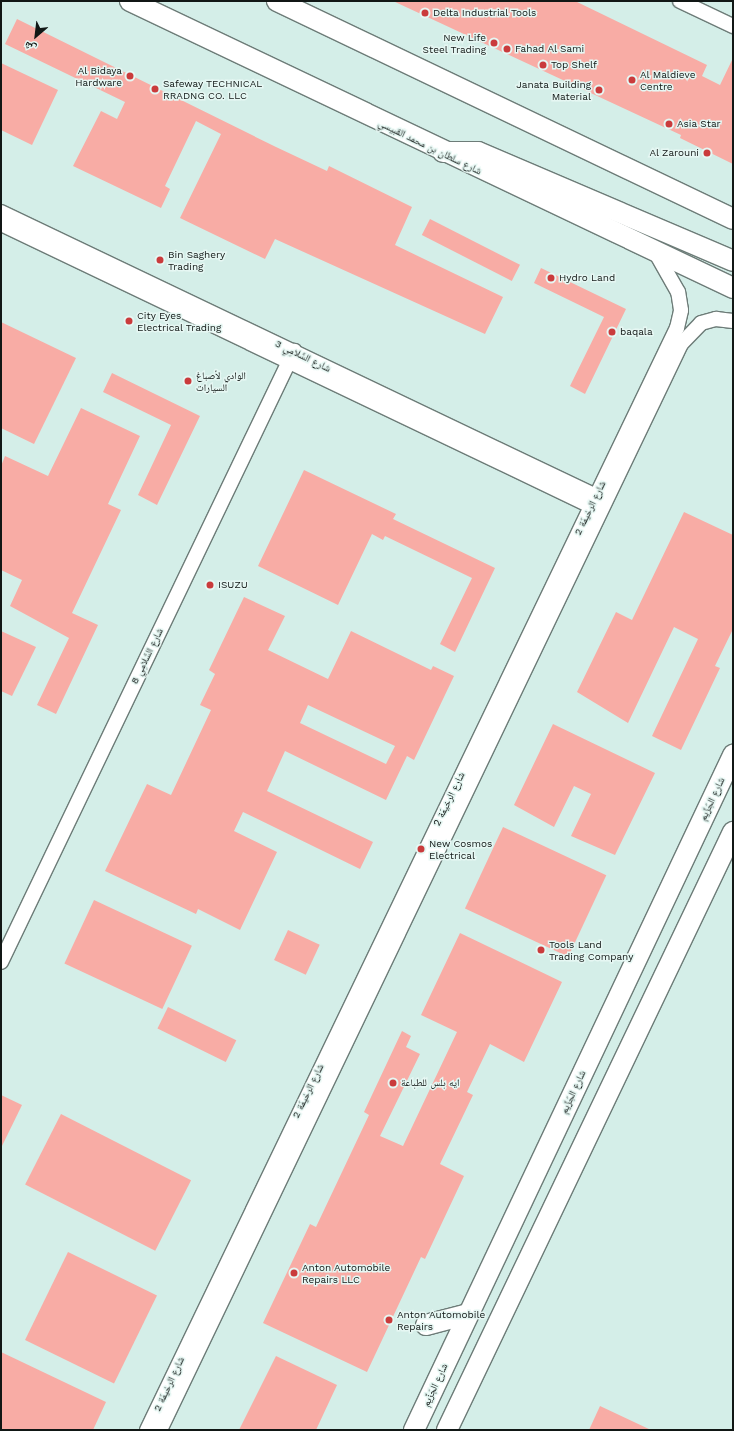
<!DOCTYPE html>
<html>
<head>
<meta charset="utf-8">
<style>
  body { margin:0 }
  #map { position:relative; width:734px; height:1431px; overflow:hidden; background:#e6f7f3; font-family:"Work Sans","Noto Naskh Arabic",sans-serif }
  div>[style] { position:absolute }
  .built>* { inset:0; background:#d4eee8; transform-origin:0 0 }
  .building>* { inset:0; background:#f8aca5; transform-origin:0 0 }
  .roads { filter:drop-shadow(1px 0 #6d7c78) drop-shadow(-1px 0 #6d7c78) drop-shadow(0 1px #6d7c78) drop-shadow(0 -1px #6d7c78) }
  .street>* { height:14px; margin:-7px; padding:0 7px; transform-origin:7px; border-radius:7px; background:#fff }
  .secondary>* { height:20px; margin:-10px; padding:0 10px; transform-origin:10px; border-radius:10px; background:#fff }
  .dots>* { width:11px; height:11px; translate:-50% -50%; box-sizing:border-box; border:2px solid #e6f7f3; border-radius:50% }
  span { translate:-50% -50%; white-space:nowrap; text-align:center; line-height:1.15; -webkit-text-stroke:3px #e6f7f3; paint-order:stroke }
  .poi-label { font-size:10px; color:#111715 }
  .left { translate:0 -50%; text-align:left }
  .right { translate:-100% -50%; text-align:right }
  .street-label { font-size:10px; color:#111715 }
  .frame { position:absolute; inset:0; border:2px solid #111715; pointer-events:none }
  .north { position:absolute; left:16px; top:16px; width:40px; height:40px; -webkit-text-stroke:3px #e6f7f3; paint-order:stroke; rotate:208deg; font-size:11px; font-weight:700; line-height:16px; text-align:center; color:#111715 }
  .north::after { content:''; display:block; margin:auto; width:14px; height:18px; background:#111715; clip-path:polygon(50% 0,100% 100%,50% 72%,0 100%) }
</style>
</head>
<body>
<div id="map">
  <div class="built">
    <i style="left:1px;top:1px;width:732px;height:1429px"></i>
  </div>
  <div class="building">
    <i style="clip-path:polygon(393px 1px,575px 1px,707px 65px,702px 76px,720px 85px,733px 58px,733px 164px,680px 138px,681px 135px)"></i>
    <i style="clip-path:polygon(17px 19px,276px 147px,327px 171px,329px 166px,412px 207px,395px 245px,503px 297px,485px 334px,275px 239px,265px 259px,180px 218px,221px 134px,196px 121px,165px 186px,170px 189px,161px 208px,73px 166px,101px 111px,117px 119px,125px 102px,5px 44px)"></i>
    <i style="clip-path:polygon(1px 63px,58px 90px,32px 145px,1px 130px)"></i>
    <i style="left:430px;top:219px;width:101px;height:18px;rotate:27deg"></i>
    <i style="clip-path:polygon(541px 268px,626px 309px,585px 394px,570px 386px,604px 317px,534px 283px)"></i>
    <i style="clip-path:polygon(1px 322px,76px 358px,34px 444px,1px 428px)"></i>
    <i style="clip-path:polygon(112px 373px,200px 416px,157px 505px,138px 495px,171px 425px,103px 392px)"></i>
    <i style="clip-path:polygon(81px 408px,140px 436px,108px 504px,121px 510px,72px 613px,98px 625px,56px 714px,37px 705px,69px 638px,10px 606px,22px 580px,1px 570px,1px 466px,5px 456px,48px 476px)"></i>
    <i style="clip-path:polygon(304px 470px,396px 514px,393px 519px,495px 568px,455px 652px,440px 644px,472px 578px,385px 536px,383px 540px,372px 534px,338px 605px,258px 566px)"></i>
    <i style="clip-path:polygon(684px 512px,733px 535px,733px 629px,715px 666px,720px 668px,681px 750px,652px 736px,698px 639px,674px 627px,628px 723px,577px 692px,616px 612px,632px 620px)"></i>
    <i style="clip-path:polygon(evenodd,244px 597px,285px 616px,268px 650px,328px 679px,351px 631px,431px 670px,433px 666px,454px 676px,414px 760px,407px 756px,386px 800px,285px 751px,267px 791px,373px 842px,360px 869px,243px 812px,234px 831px,277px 852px,240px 930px,198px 909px,196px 914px,105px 871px,147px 784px,171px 795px,211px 710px,200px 705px,215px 674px,209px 670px,244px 597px,308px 705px,395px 746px,386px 764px,300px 723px,308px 705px)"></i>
    <i style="clip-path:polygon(1px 631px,36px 647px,12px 696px,1px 691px)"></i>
    <i style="clip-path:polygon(553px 724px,655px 773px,615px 855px,571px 836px,591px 794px,574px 786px,554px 827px,514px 805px)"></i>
    <i style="left:503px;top:827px;width:114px;height:90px;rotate:25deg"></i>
    <i style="left:94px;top:900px;width:108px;height:70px;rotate:25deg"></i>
    <i style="left:288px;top:930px;width:35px;height:33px;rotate:25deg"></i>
    <i style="clip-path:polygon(460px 933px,562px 982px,524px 1062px,490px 1044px,467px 1092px,473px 1095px,440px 1164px,464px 1176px,425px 1259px,421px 1257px,367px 1372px,263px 1323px,310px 1224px,316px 1227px,369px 1115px,364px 1112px,402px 1031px,411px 1036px,406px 1047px,420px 1054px,380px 1136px,403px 1146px,457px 1032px,421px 1015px)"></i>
    <i style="left:168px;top:1007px;width:76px;height:24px;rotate:26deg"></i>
    <i style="clip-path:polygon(1px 1095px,22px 1105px,1px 1148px)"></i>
    <i style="left:61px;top:1114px;width:146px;height:79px;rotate:27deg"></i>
    <i style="left:68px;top:1252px;width:99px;height:98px;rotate:26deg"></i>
    <i style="clip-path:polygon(1px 1352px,106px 1402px,93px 1430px,1px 1430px)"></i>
    <i style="clip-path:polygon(276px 1356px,337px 1385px,316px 1430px,239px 1430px)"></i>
    <i style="clip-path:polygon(600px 1406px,651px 1430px,589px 1430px)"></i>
  </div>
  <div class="roads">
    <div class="street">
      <i style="left:680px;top:1px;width:59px;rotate:25.3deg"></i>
      <i style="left:1px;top:212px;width:659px;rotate:25.52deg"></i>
      <i style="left:596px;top:496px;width:8px;rotate:76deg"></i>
      <i style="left:1px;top:224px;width:654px;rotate:25.55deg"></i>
      <i style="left:591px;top:506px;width:9px;rotate:-6deg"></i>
      <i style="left:1px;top:962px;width:678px;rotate:-64.38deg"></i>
      <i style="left:147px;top:1430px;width:1223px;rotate:-64.32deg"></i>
      <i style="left:677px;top:328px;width:18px;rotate:-77deg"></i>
      <i style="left:681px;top:310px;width:18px;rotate:-99deg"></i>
      <i style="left:678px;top:292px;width:43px;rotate:-119.6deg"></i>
      <i style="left:160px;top:1430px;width:1205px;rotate:-64.37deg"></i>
      <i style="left:681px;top:344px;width:29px;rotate:-46deg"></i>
      <i style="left:701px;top:323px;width:16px;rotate:-15deg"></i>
      <i style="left:716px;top:319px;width:17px;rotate:7deg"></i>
    </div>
    <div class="secondary">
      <i style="left:130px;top:1px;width:668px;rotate:25.45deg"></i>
      <i style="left:277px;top:1px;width:505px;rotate:25.55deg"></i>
      <i style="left:443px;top:152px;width:35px"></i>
      <i style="left:478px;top:152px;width:277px;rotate:23.1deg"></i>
      <i style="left:426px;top:1325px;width:43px;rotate:-14.7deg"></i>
      <i style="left:414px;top:1430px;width:747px;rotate:-64.7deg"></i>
      <i style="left:447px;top:1430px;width:663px;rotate:-64.44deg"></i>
    </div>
  </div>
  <div class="dots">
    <i style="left:425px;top:13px;background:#ca3b3c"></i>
    <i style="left:494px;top:43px;background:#ca3b3c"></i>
    <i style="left:507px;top:49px;background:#ca3b3c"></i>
    <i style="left:543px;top:65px;background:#ca3b3c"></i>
    <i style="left:130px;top:76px;background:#ca3b3c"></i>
    <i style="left:632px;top:80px;background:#ca3b3c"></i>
    <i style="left:155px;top:89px;background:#ca3b3c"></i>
    <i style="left:599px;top:90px;background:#ca3b3c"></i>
    <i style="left:669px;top:124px;background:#ca3b3c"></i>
    <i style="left:707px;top:153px;background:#ca3b3c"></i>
    <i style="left:160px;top:260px;background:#ca3b3c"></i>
    <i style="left:551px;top:278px;background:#ca3b3c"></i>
    <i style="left:129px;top:321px;background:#ca3b3c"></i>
    <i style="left:612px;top:332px;background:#ca3b3c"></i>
    <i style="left:188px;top:381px;background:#ca3b3c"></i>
    <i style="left:210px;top:585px;background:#ca3b3c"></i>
    <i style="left:421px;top:849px;background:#ca3b3c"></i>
    <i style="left:541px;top:950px;background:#ca3b3c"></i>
    <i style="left:393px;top:1083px;background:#ca3b3c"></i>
    <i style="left:294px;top:1273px;background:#ca3b3c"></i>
    <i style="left:389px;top:1320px;background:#ca3b3c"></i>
  </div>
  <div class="poi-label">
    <span class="left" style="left:433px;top:13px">Delta Industrial Tools</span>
    <span class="right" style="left:486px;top:43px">New Life<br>Steel Trading</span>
    <span class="left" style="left:515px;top:49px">Fahad Al Sami</span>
    <span class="left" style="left:551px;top:65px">Top Shelf</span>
    <span class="right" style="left:122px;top:76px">Al Bidaya<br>Hardware</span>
    <span class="left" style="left:640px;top:80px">Al Maldieve<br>Centre</span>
    <span class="left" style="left:163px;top:89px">Safeway TECHNICAL<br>RRADNG CO. LLC</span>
    <span class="right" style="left:591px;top:90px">Janata Building<br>Material</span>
    <span class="left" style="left:677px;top:124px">Asia Star</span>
    <span class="right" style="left:699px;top:153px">Al Zarouni</span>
    <span class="left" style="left:168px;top:260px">Bin Saghery<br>Trading</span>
    <span class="left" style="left:559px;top:278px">Hydro Land</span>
    <span class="left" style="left:137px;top:321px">City Eyes<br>Electrical Trading</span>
    <span class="left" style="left:620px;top:332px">baqala</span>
    <span class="left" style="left:196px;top:381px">الوادي لأصباغ<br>السيارات</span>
    <span class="left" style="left:218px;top:585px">ISUZU</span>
    <span class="left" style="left:429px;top:849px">New Cosmos<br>Electrical</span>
    <span class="left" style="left:549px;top:950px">Tools Land<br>Trading Company</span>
    <span class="left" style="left:401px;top:1083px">ايه بلس للطباعة</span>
    <span class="left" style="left:302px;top:1273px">Anton Automobile<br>Repairs LLC</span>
    <span class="left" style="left:397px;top:1320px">Anton Automobile<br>Repairs</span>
  </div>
  <div class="street-label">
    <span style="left:430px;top:147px;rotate:26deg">شارع سلطان بن محمد القبيسي</span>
    <span style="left:303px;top:356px;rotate:26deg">شارع السَّلامِي 3</span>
    <span style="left:590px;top:508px;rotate:-64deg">شارع الرخيمَة 2</span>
    <span style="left:147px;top:656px;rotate:-64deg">شارع السَّلامِي 8</span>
    <span style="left:449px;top:799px;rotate:-64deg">شارع الرخيمَة 2</span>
    <span style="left:712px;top:799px;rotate:-65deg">شارع الجَزِّيم</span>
    <span style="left:308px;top:1091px;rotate:-64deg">شارع الرخيمَة 2</span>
    <span style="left:573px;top:1092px;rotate:-65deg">شارع الجَزِّيم</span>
    <span style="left:169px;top:1384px;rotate:-65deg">شارع الرخيمَة 2</span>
    <span style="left:435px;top:1385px;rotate:-65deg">شارع الجَزِّيم</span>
  </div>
  <div class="frame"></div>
  <div class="north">ش</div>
</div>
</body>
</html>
